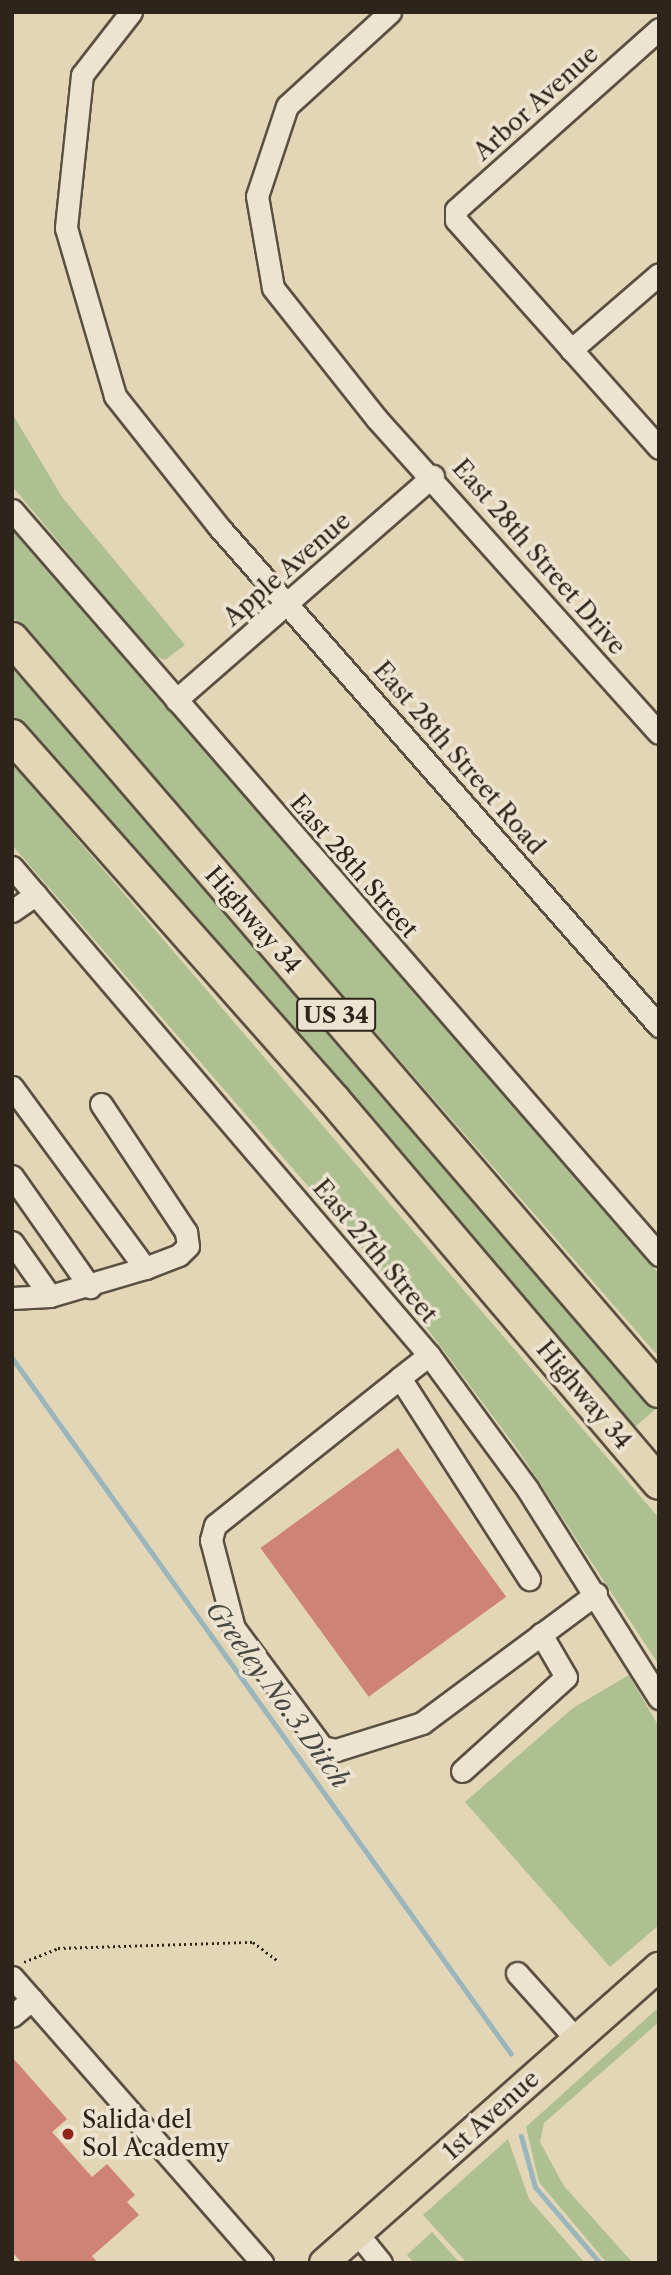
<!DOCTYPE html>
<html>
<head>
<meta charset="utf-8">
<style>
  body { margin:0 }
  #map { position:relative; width:671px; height:2275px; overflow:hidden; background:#e2d6b7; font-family:"Libre Caslon Text",serif }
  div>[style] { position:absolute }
  .green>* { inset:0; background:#aebf92; transform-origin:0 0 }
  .stream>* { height:5px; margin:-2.5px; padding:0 2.5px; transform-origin:2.5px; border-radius:2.5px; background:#9bb6bb }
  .building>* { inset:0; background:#cf8376; transform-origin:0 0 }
  .path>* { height:2.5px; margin-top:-1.25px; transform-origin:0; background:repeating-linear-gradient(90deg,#2d241a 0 2px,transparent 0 5.5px) }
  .roads { filter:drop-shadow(2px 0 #5a5041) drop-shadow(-2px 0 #5a5041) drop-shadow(0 2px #5a5041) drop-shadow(0 -2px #5a5041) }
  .minor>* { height:21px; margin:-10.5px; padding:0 10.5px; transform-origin:10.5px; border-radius:10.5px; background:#ece4d0 }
  .major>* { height:28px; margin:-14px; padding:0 14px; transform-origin:14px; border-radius:14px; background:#e2d6b7 }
  .highway>* { height:32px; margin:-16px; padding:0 16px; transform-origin:16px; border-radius:16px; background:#e2d6b7 }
  .dots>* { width:19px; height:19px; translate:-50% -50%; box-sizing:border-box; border:4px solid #ece4d0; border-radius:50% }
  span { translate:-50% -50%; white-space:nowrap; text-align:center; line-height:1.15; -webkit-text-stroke:7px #ece4d0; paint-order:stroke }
  .shield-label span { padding:2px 5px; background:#ece4d0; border:2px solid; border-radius:5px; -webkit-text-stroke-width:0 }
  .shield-label { font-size:23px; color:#2d241a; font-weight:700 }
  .street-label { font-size:24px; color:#2d241a }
  .poi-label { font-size:24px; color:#2d241a }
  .left { translate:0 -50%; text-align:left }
  .water-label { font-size:26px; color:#484842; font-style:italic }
  .frame { position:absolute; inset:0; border:14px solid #2d241a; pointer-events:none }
</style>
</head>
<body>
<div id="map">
  <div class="green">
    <i style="clip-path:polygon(12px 413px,62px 497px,185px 645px,165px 660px,153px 655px,12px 486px)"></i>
    <i style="clip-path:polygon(12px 526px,659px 1274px,659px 1357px,12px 616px)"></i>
    <i style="left:12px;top:658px;width:989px;height:61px;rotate:49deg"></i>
    <i style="clip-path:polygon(12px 763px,659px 1518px,659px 1665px,518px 1450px,399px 1291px,12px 845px)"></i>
    <i style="clip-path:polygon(629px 1675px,659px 1727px,659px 1925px,610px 1967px,465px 1802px,573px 1708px)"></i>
    <i style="clip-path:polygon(659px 2007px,659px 2022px,544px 2123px,540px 2142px,564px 2186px,633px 2263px,607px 2263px,539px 2182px,526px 2127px)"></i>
    <i style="clip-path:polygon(508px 2139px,529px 2199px,585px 2263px,467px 2263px,423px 2215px)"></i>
    <i style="clip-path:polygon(432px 2232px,460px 2263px,414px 2263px,407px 2255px)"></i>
  </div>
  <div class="stream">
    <i style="left:12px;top:1358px;width:856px;rotate:54.36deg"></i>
    <i style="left:521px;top:2136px;width:53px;rotate:74.6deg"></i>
    <i style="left:535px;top:2187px;width:100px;rotate:49.5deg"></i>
  </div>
  <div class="building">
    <i style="left:398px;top:1448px;width:184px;height:170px;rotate:54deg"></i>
    <i style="clip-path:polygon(12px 2057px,67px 2119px,52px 2132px,92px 2177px,107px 2164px,135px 2195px,127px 2202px,139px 2215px,92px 2256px,98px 2263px,22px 2263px,12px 2252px)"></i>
  </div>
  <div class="path">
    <i style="left:24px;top:1962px;width:37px;rotate:-22deg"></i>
    <i style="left:58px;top:1948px;width:195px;rotate:-1.8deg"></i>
    <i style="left:253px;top:1942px;width:31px;rotate:37deg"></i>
  </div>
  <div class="roads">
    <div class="minor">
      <i style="left:131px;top:12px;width:80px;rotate:127.9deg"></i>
      <i style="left:82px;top:75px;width:154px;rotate:96deg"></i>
      <i style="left:66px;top:228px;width:175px;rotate:73.7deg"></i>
      <i style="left:115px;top:396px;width:166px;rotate:51.6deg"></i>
      <i style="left:218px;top:526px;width:667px;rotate:48.59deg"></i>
      <i style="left:390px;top:12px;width:139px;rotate:137.6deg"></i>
      <i style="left:287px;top:106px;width:95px;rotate:108.4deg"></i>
      <i style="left:257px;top:196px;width:93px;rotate:80.1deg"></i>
      <i style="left:273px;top:288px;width:166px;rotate:51.6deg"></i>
      <i style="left:376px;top:418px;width:423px;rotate:48.1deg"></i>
      <i style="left:659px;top:29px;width:272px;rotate:138.3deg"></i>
      <i style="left:456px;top:210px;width:10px;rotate:90deg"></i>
      <i style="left:456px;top:220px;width:305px;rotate:48.3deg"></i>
      <i style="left:571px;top:350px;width:116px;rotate:-40.8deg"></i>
      <i style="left:12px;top:510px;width:987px;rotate:49.03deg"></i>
      <i style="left:176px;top:700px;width:341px;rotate:-41.1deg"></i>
      <i style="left:12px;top:867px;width:642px;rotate:49.49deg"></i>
      <i style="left:429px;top:1355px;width:167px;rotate:53.7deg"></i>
      <i style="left:528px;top:1490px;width:246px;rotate:57.8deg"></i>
      <i style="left:12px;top:911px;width:29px;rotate:-35deg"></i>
      <i style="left:12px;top:1087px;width:225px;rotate:53.7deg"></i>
      <i style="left:145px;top:1268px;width:99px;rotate:163.6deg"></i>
      <i style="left:50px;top:1296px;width:38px;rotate:177deg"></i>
      <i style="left:101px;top:1104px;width:154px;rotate:56.4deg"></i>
      <i style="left:186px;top:1232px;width:14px;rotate:82deg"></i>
      <i style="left:188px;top:1246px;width:13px;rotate:135deg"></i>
      <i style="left:179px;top:1255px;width:36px;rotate:159deg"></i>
      <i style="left:12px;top:1176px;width:136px;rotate:54.9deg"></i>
      <i style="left:12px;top:1242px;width:66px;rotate:54.9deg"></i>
      <i style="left:429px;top:1355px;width:37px;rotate:142deg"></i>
      <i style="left:400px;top:1378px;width:239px;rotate:57.3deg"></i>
      <i style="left:400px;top:1378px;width:236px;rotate:141.5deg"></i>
      <i style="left:215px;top:1525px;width:16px;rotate:105deg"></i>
      <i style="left:211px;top:1540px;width:91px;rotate:75.4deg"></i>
      <i style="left:234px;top:1628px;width:148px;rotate:53.5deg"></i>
      <i style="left:322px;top:1747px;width:14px;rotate:12deg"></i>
      <i style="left:336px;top:1750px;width:90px;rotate:-17.4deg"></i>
      <i style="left:422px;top:1723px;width:217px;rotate:-36.6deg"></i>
      <i style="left:462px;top:1771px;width:140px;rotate:-42.1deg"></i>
      <i style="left:566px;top:1677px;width:50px;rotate:-120.2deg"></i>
      <i style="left:517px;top:1973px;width:89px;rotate:48.2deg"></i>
      <i style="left:12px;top:1977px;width:380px;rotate:48.8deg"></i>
      <i style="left:12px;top:2016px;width:26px;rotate:-40deg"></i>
      <i style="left:357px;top:2233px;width:38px;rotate:51deg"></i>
    </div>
    <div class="major">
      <i style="left:324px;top:2263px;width:447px;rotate:-41.5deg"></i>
    </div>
    <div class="highway">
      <i style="left:12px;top:639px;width:992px;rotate:49.29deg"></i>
      <i style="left:12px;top:736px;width:486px;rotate:48.5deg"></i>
      <i style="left:334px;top:1100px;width:502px;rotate:49.68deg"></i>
    </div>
  </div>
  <div class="dots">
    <i style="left:68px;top:2134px;background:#8f2418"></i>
  </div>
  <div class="shield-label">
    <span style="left:336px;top:1015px">US 34</span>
  </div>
  <div class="street-label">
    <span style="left:536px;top:103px;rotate:-42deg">Arbor Avenue</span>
    <span style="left:539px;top:557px;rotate:49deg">East 28th Street Drive</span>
    <span style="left:287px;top:569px;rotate:-41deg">Apple Avenue</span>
    <span style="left:459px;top:758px;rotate:49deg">East 28th Street Road</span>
    <span style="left:354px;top:866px;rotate:49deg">East 28th Street</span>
    <span style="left:253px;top:920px;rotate:49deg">Highway 34</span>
    <span style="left:375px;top:1251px;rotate:50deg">East 27th Street</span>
    <span style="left:584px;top:1395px;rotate:50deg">Highway 34</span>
    <span style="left:491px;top:2115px;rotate:-42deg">1st Avenue</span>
  </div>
  <div class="poi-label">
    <span class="left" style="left:82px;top:2134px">Salida del<br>Sol Academy</span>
  </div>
  <div class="water-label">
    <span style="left:277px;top:1695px;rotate:54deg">Greeley No.3 Ditch</span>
  </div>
  <div class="frame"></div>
</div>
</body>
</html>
